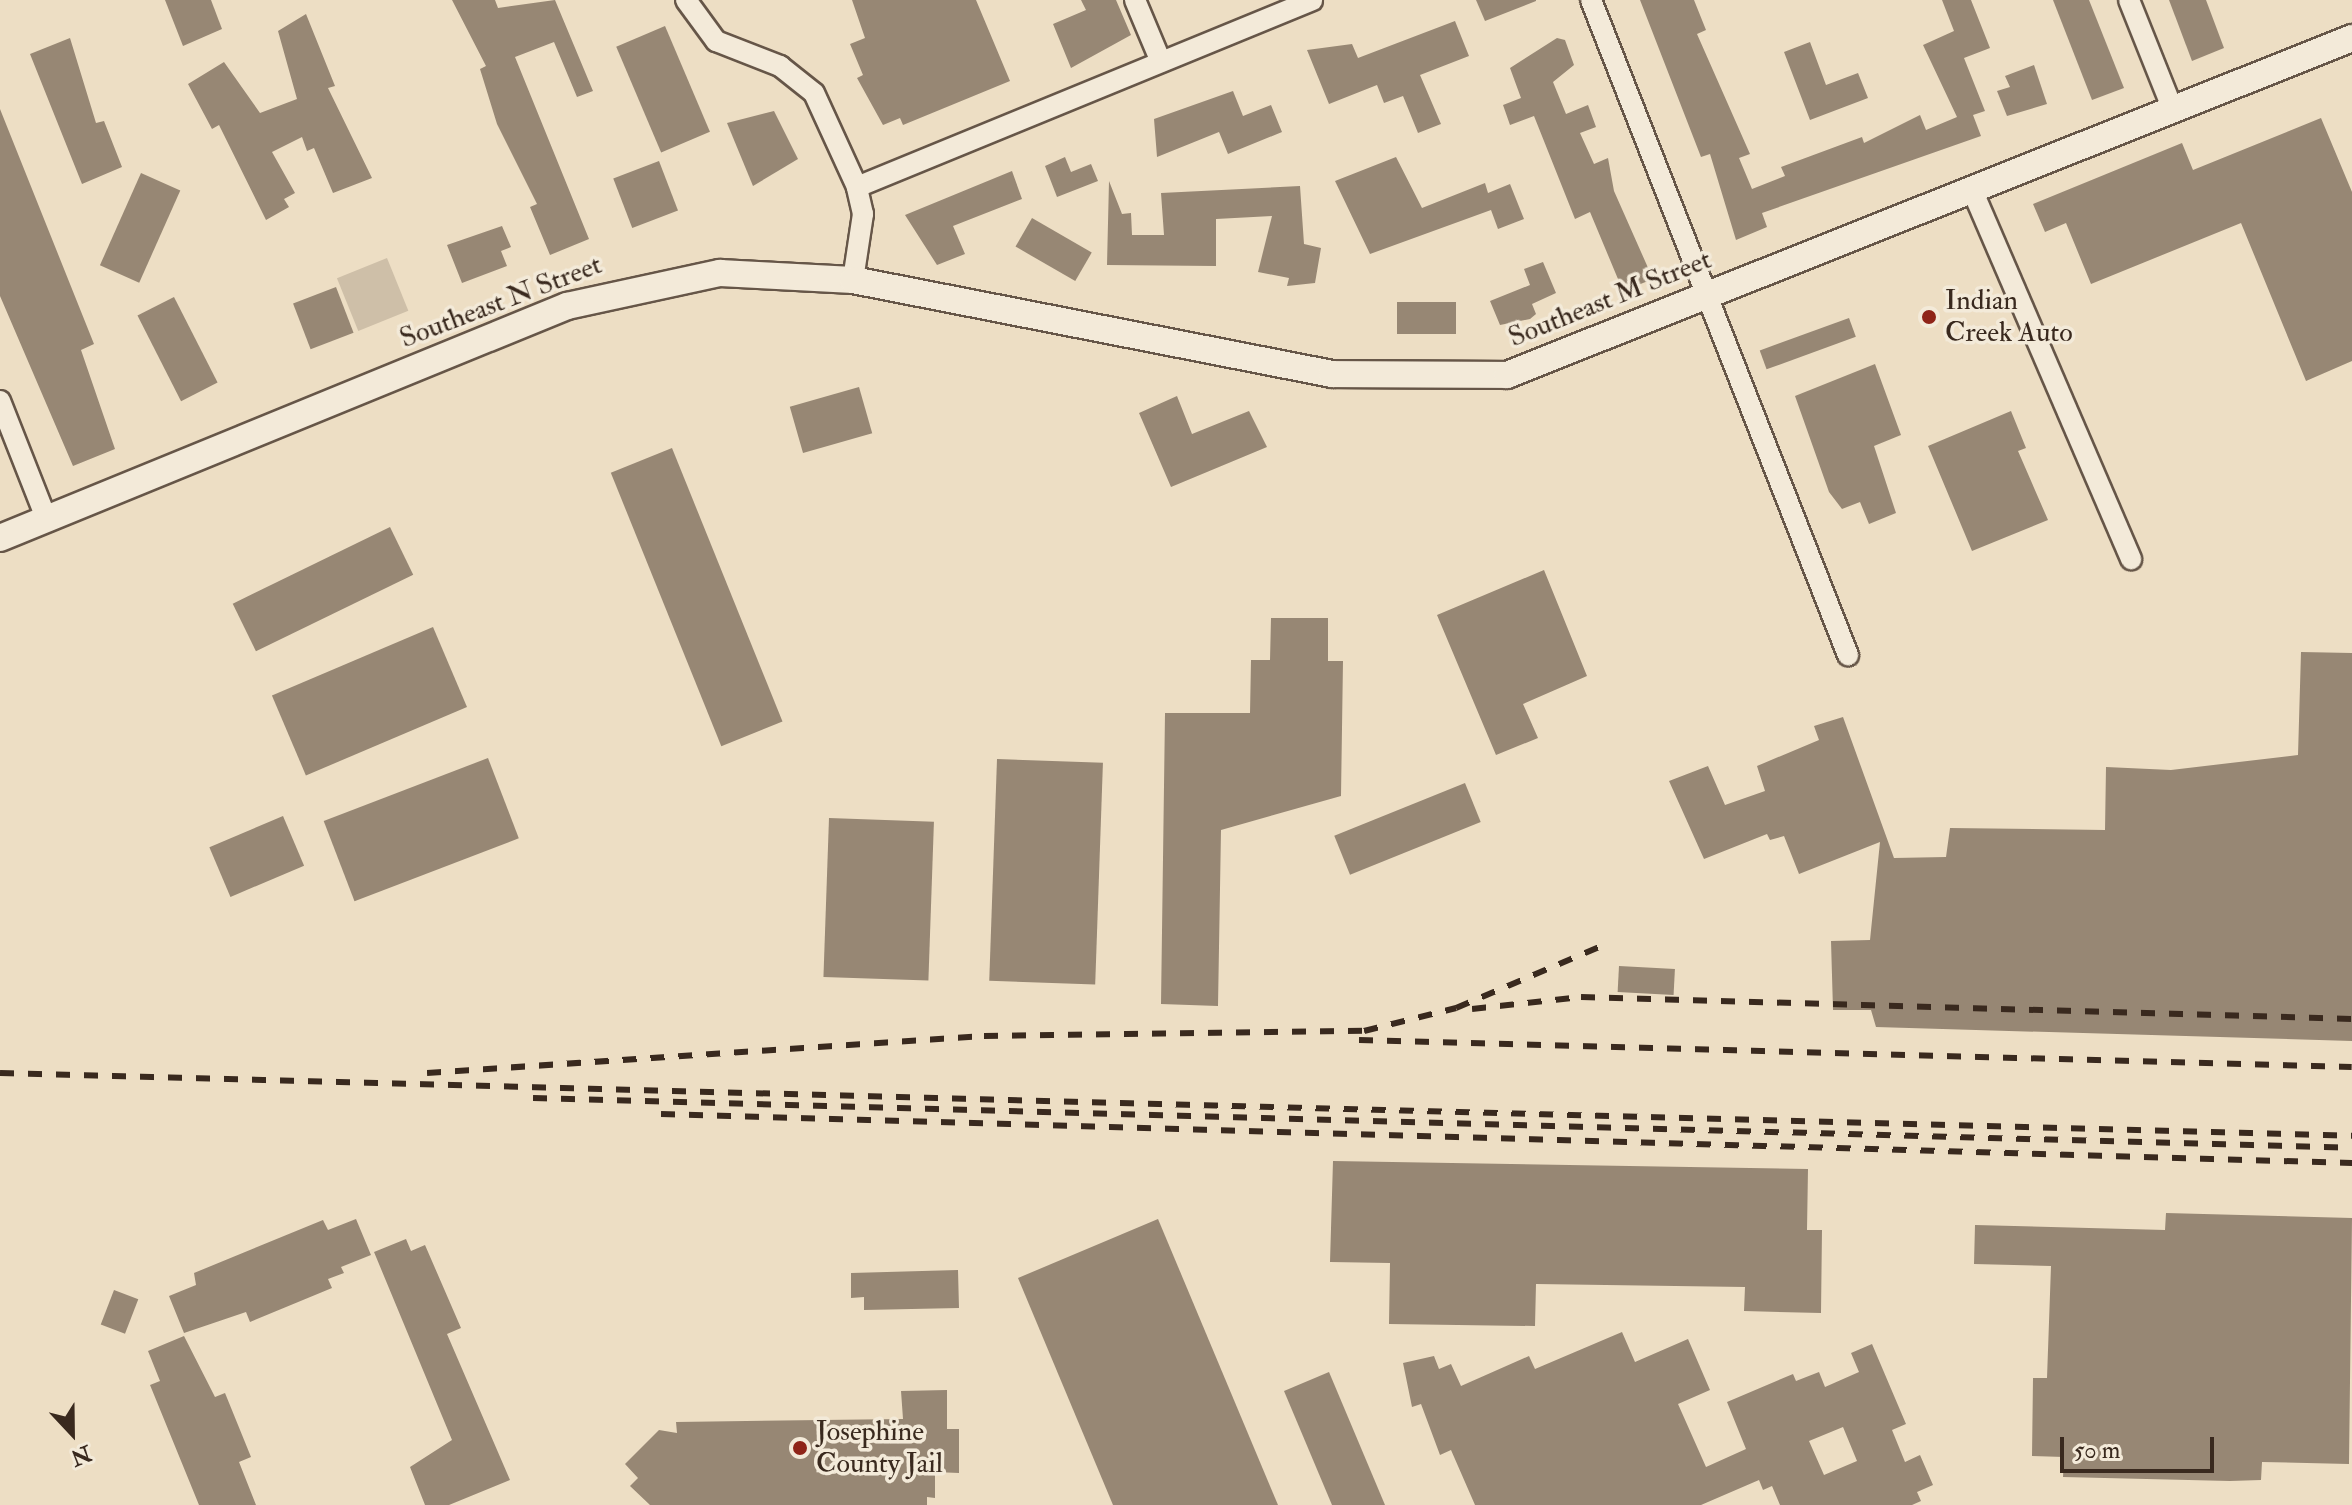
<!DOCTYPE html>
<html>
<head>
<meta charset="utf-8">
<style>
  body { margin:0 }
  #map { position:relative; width:2352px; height:1505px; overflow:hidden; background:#eddec4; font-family:"IM FELL Double Pica",serif }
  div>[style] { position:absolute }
  .green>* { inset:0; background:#cebfa8; transform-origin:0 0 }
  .building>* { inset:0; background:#978774; transform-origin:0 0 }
  .roads { filter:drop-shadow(2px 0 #665648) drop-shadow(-2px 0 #665648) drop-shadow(0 2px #665648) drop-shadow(0 -2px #665648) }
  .minor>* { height:20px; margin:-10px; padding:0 10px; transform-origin:10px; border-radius:10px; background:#f3ead9 }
  .tertiary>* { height:26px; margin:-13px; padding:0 13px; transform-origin:13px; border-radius:13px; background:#f3ead9 }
  .rail>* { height:6px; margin-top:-3px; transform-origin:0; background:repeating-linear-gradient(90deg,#39291e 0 14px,transparent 0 28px) }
  .dots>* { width:22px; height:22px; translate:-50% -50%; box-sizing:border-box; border:4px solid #f3ead9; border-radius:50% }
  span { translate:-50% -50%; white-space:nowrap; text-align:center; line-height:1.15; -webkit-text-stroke:7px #f3ead9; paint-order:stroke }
  .street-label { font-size:28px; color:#39291e }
  .poi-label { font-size:28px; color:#39291e }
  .left { translate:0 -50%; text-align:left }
  .north { position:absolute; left:32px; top:1393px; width:80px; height:80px; -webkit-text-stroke:6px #f3ead9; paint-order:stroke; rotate:158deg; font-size:22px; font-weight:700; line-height:32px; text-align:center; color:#39291e }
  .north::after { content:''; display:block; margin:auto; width:28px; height:36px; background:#39291e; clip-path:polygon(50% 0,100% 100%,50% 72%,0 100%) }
  .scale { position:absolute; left:2060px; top:1437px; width:154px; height:36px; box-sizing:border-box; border:4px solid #39291e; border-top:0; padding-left:10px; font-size:24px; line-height:28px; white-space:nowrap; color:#39291e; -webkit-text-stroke:6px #f3ead9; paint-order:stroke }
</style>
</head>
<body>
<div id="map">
  <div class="green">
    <i style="left:387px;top:258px;width:57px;height:54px;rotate:68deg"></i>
  </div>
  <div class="building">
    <i style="clip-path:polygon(165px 0,211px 0,222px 29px,183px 46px)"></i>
    <i style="clip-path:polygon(452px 0,495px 0,498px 8px,555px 0,593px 91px,577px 97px,554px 42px,515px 57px,589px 239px,550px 255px,530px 207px,537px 204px,497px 124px,480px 69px,486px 66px)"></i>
    <i style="clip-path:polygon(852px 0,976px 0,1010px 81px,903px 125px,900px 118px,883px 125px,857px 78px,863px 75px,850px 44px,865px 38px)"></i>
    <i style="clip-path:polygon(1081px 0,1116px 0,1131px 35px,1071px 68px,1053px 24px,1086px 10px)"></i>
    <i style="clip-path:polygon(1476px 0,1536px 0,1536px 1px,1485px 21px)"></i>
    <i style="clip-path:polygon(1640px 0,1694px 0,1706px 30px,1697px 34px,1750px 154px,1739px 158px,1752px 189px,1785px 176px,1781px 167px,1862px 137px,1864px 143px,1920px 115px,1926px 130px,1957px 117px,1923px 45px,1954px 31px,1942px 0,1971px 0,1990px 48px,1964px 58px,1985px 111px,1973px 115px,1981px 136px,1762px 213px,1767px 227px,1736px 240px,1710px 154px,1701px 157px)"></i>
    <i style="clip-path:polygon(2053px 0,2089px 0,2124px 88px,2092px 100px)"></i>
    <i style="clip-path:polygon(2169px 0,2206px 0,2224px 48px,2192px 61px)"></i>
    <i style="clip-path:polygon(306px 14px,335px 86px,328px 88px,372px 178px,333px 193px,314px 148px,307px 151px,302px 137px,272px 152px,295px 193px,284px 199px,289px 207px,266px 220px,219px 125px,212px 129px,188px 84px,224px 62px,260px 113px,297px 99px,278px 31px)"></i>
    <i style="clip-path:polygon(1455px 21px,1469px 56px,1420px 75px,1441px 124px,1418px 133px,1403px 96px,1384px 103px,1377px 85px,1329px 104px,1307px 50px,1352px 44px,1358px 58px)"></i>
    <i style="left:665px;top:26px;width:115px;height:53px;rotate:67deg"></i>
    <i style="clip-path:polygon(70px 38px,96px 123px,104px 121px,122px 167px,82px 184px,30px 54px)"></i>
    <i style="clip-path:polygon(1557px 38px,1565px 40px,1574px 65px,1553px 82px,1566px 114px,1588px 105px,1596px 127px,1580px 133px,1594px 164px,1608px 158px,1614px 191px,1653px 279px,1623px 291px,1590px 212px,1575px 219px,1534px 116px,1510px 125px,1503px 105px,1521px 98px,1510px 68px)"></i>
    <i style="clip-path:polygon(1810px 42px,1826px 85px,1858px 73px,1868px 98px,1810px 120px,1784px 52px)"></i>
    <i style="clip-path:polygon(2034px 65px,2047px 104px,2007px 116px,1997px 91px,2010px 87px,2005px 76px)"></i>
    <i style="clip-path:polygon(1233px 91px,1243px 116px,1271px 105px,1282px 132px,1228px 154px,1219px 132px,1157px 157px,1154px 119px)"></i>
    <i style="clip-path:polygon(0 109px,94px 344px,81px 350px,115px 449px,73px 466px,0 296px)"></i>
    <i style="clip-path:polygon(774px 111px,798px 159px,753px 186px,727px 123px)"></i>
    <i style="clip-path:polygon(2321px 118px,2352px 192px,2352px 361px,2306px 381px,2241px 223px,2091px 284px,2066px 223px,2045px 232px,2033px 204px,2182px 143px,2193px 170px)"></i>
    <i style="clip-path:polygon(1065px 157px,1071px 172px,1091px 164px,1098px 181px,1057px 197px,1045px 166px)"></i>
    <i style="clip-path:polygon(1396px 157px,1422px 208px,1485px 183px,1488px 193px,1510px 184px,1524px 219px,1498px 229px,1491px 210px,1370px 254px,1335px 181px)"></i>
    <i style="left:659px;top:161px;width:53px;height:49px;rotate:69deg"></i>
    <i style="clip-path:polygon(1012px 171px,1022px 199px,953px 226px,965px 254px,937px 265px,905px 215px)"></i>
    <i style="left:141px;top:173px;width:43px;height:101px;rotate:24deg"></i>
    <i style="clip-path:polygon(1109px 181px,1122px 214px,1131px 213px,1132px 235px,1164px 235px,1161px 193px,1300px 186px,1304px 244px,1321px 248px,1315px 283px,1287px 286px,1289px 278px,1258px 272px,1272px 216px,1216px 219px,1216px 266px,1107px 265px)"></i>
    <i style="left:1032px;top:218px;width:69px;height:33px;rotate:30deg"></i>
    <i style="clip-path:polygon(502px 226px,511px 247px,501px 251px,507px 266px,462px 283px,447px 245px)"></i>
    <i style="clip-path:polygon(1543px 262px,1556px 293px,1532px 304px,1536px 314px,1530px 319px,1500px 325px,1490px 301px,1530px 285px,1524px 269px)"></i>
    <i style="left:336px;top:287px;width:49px;height:46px;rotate:69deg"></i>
    <i style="left:174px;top:297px;width:96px;height:41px;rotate:63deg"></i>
    <i style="left:1397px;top:302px;width:59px;height:32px"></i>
    <i style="left:1849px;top:318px;width:20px;height:95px;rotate:70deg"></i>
    <i style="clip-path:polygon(1875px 364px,1901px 435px,1874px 446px,1896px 513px,1869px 524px,1860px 502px,1842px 509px,1829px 492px,1795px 396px)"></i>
    <i style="left:859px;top:387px;width:48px;height:72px;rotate:74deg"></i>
    <i style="clip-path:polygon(1177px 396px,1192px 434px,1249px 411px,1267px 447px,1171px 487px,1139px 413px)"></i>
    <i style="clip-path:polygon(2011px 411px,2026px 448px,2018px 451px,2048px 520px,1972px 551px,1928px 446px)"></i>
    <i style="left:672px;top:448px;width:295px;height:66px;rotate:68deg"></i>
    <i style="left:390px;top:527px;width:53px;height:175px;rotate:64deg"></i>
    <i style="clip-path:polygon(1544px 570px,1587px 676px,1523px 704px,1538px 738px,1496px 755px,1437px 615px)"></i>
    <i style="clip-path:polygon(1271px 618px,1328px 618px,1328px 661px,1343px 661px,1341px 796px,1221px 830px,1218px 1006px,1161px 1004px,1165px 713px,1250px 713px,1251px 660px,1270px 660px)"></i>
    <i style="left:433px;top:627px;width:87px;height:175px;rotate:67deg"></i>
    <i style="clip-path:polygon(2301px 652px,2352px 653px,2352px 1041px,1876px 1027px,1871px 1010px,1833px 1010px,1831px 941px,1870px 940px,1880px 842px,1799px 874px,1784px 836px,1770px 840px,1767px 834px,1704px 859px,1669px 781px,1708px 766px,1725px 805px,1765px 791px,1757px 766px,1819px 740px,1814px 726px,1843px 717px,1894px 858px,1946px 857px,1950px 828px,2105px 830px,2106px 767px,2171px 770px,2298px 755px)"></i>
    <i style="left:488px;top:758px;width:86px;height:176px;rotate:69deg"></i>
    <i style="left:997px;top:759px;width:106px;height:222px;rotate:2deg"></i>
    <i style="left:1465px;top:783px;width:42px;height:141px;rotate:68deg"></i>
    <i style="left:283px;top:816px;width:54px;height:80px;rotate:67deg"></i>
    <i style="left:829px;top:818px;width:105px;height:159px;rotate:2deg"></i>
    <i style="left:1619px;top:966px;width:56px;height:26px;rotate:3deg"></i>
    <i style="clip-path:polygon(1333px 1161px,1808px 1169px,1807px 1230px,1822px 1230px,1821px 1313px,1744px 1311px,1745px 1287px,1536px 1284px,1535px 1326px,1389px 1324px,1390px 1263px,1330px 1262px)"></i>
    <i style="clip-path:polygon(2166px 1213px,2352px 1218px,2349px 1464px,2262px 1462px,2261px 1480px,2230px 1481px,2063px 1477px,2064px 1457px,2032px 1456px,2033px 1378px,2047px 1378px,2051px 1266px,1974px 1264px,1975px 1225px,2165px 1230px)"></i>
    <i style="clip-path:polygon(356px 1219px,371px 1255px,341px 1267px,344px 1273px,328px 1279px,332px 1288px,250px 1322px,246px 1312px,184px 1333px,169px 1296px,196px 1285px,194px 1273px,323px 1220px,328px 1230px)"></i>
    <i style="clip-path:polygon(1158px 1219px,1278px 1505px,1113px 1505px,1018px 1278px)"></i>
    <i style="clip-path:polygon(406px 1239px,411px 1251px,425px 1245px,461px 1328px,447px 1334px,510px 1480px,449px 1505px,425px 1505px,410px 1467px,452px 1440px,374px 1252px)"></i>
    <i style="clip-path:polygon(958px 1270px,959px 1308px,864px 1310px,864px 1297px,851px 1298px,851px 1273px)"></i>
    <i style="left:114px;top:1290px;width:26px;height:37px;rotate:21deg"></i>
    <i style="clip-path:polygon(evenodd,1622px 1332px,1635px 1362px,1688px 1339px,1710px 1390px,1678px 1404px,1706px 1467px,1746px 1449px,1727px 1402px,1793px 1374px,1796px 1381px,1819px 1372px,1825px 1387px,1859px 1372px,1851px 1353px,1872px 1344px,1906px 1424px,1892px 1430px,1905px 1462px,1920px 1455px,1933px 1485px,1917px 1492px,1921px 1501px,1912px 1505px,1780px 1505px,1772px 1486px,1763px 1490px,1759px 1480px,1701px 1505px,1475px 1505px,1451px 1450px,1440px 1455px,1421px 1404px,1412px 1407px,1403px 1363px,1434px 1356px,1439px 1369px,1451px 1364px,1461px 1386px,1529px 1356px,1535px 1369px,1622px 1332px,1843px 1427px,1857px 1461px,1824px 1475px,1809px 1441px,1843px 1427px)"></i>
    <i style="clip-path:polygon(184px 1336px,215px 1397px,225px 1393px,251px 1457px,239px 1462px,256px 1505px,199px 1505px,150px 1385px,160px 1381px,148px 1351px)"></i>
    <i style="clip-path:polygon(1329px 1372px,1385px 1505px,1332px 1505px,1284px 1391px)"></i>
    <i style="clip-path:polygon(947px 1390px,947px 1429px,959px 1429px,959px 1473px,935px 1472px,935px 1498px,927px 1497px,927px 1505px,650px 1505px,630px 1486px,638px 1478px,625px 1464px,659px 1430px,677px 1433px,676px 1422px,903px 1419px,901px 1391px)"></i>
  </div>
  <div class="roads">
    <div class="minor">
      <i style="left:686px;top:0;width:51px;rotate:53.8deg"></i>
      <i style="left:716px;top:41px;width:69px;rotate:21.3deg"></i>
      <i style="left:780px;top:66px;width:43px;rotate:38.5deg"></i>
      <i style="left:814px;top:93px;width:103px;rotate:65.4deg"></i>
      <i style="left:1135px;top:0;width:67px;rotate:67.2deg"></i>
      <i style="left:1591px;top:0;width:704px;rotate:68.58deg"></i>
      <i style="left:2129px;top:0;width:118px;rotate:68.2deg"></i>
      <i style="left:1973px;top:192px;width:400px;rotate:66.7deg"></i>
      <i style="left:853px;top:280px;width:67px;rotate:-81.4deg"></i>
      <i style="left:863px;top:214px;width:28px;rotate:-103deg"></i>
      <i style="left:857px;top:187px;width:492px;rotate:-22.3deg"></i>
      <i style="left:0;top:401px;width:126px;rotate:68.5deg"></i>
    </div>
    <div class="tertiary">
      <i style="left:0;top:538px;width:613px;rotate:-22.25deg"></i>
      <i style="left:567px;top:306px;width:157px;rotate:-12.2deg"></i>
      <i style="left:720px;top:273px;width:133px;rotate:3deg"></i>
      <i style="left:853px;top:280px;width:488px;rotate:11.1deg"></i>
      <i style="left:1332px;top:374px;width:175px;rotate:0.3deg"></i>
      <i style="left:1507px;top:375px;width:910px;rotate:-21.74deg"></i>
    </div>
  </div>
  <div class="rail">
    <i style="left:1472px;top:1009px;width:110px;rotate:-6.3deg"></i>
    <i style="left:1581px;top:997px;width:771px;rotate:1.63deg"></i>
    <i style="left:1359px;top:1040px;width:993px;rotate:1.56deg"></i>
    <i style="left:0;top:1073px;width:2353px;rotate:1.53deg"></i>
    <i style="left:427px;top:1073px;width:558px;rotate:-3.8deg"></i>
    <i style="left:984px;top:1036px;width:380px;rotate:-0.8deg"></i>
    <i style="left:1364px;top:1031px;width:95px;rotate:-14deg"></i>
    <i style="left:1456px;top:1008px;width:155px;rotate:-23.1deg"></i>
    <i style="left:533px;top:1098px;width:1820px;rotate:1.57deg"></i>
    <i style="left:661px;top:1114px;width:1692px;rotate:1.66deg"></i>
  </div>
  <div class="dots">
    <i style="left:1929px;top:317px;background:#8f2418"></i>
    <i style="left:800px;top:1448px;background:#8f2418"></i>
  </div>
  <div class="street-label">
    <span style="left:1610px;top:299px;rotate:-22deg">Southeast M Street</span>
    <span style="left:501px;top:302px;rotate:-21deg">Southeast N Street</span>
  </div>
  <div class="poi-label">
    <span class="left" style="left:1945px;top:317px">Indian<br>Creek Auto</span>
    <span class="left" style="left:816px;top:1448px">Josephine<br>County Jail</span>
  </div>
  <div class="north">N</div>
  <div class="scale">50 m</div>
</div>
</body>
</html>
